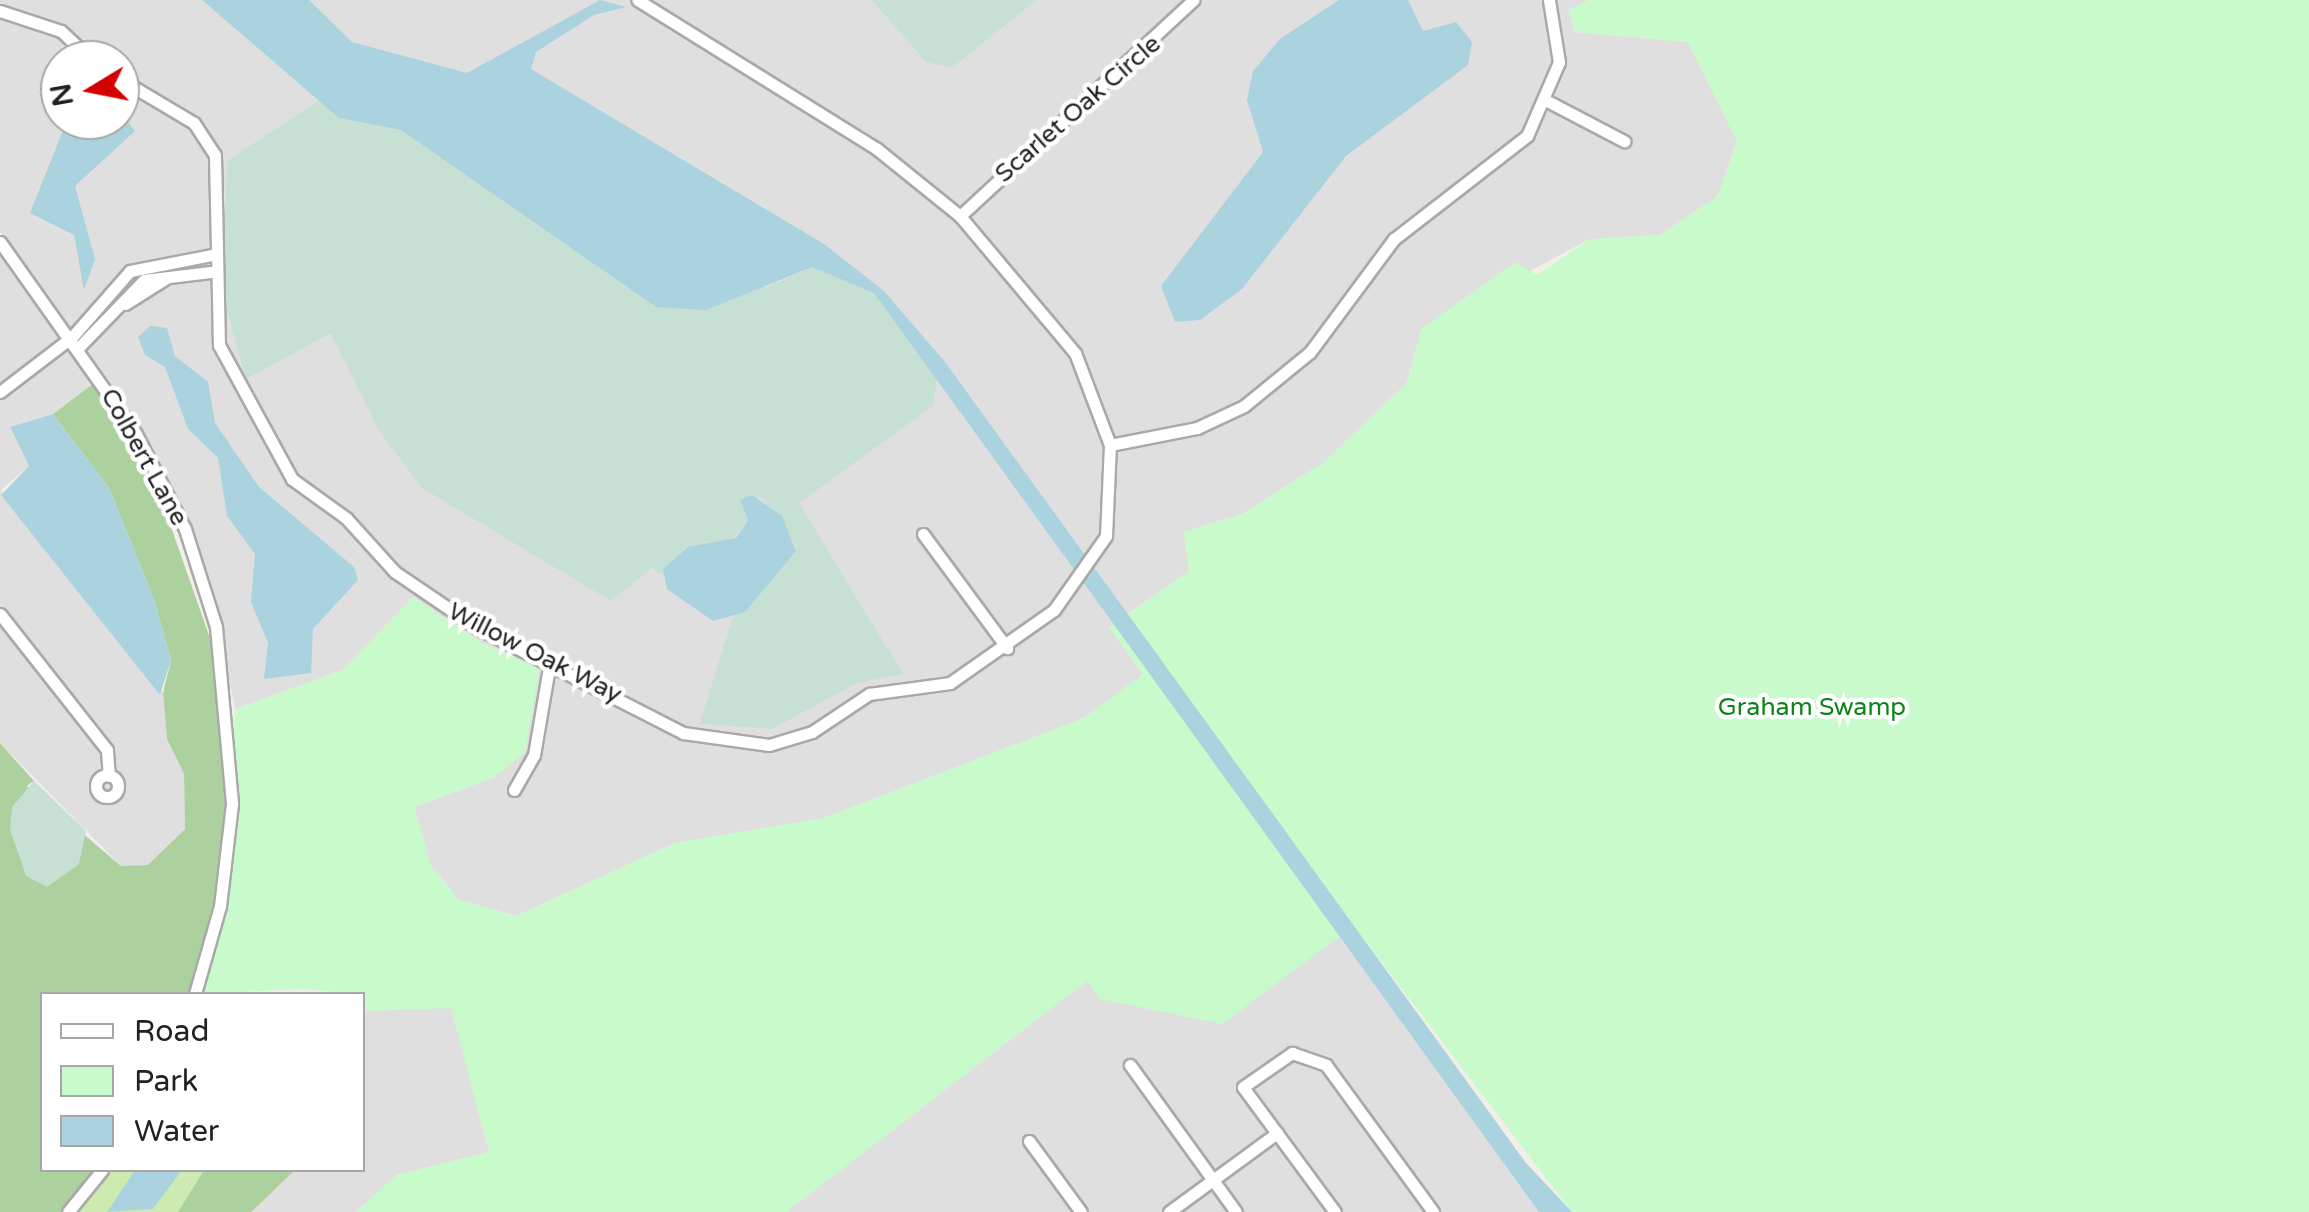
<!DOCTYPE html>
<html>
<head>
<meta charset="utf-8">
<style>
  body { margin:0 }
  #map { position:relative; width:2309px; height:1212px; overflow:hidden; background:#f2efe9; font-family:"Varela Round",sans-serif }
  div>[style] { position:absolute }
  .residential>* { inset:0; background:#e0dfdf }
  .grass>* { inset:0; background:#cdebb0 }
  .forest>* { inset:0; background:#add19e }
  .wetland>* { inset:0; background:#c6e0d4 }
  .park>* { inset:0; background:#c8facc }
  .water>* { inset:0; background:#aad3df }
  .roads { filter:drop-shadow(2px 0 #a9a9a9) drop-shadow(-2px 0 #a9a9a9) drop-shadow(0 2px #a9a9a9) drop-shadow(0 -2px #a9a9a9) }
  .minor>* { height:11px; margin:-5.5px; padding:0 5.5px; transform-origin:5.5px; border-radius:5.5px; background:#fff }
  .minor>.ring { margin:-5.5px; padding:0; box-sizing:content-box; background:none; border:11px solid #fff; border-radius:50% }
  span { translate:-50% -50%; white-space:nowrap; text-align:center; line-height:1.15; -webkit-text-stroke:9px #fff; paint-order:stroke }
  .street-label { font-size:25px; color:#222 }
  .park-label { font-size:25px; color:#0c8416 }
  .legend { position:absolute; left:40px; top:992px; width:325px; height:180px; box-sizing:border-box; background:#fff; border:2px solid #a7a7a7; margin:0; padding:12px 18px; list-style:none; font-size:30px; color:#222 }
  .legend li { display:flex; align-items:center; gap:20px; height:50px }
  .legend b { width:50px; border:2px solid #a7a7a7 }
  .north { position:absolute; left:40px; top:40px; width:100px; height:100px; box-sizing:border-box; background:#fff; border:2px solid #a7a7a7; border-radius:50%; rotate:260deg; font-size:28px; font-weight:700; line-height:40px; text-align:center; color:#222 }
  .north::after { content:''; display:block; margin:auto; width:35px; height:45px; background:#d40000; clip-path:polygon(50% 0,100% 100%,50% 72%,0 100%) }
</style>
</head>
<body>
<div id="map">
  <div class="residential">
    <i style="clip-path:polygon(evenodd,0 0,871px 0,916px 51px,952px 68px,1037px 0,1589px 0,1569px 10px,1575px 32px,1688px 42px,1737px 141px,1718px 196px,1660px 235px,1590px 239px,1421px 329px,1407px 383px,1323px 463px,1242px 514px,1184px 532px,1189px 571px,1128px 614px,1144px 674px,1084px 718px,824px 818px,675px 843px,516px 916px,459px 900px,431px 865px,414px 807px,495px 777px,540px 666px,483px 644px,413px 597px,343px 670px,235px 709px,210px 586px,165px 475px,129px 409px,0 232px,0 0,60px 60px,120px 60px,120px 120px,60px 120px,60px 60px)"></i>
    <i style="clip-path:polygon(0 257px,93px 384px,53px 414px,10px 427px,29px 466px,1px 490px,163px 693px,167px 739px,184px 774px,185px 829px,149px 865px,121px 866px,0 743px)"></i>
    <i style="clip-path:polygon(1343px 933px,1539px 1212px,786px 1212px,1087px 981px,1222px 1024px)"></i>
    <i style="clip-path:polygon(451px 1007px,489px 1152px,397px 1175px,356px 1212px,76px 1212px,109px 1170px,362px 1170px,363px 1011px)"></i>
  </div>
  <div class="grass">
    <i style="clip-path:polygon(109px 1170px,204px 1170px,178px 1212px,76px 1212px)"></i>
  </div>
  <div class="forest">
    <i style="clip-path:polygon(93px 384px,157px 487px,212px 644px,227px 811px,219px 881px,189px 994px,42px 994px,42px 1170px,96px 1170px,64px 1212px,0 1212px,0 743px,34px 781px,27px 786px,121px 866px,148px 865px,185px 829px,184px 774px,167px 739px,163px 693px,171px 660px,153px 597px,109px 488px,53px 414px)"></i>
    <i style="clip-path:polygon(204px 1170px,295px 1170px,251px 1212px,178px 1212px)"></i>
  </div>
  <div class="wetland">
    <i style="clip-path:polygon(871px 0,1037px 0,952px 68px,926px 62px)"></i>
    <i style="clip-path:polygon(324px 97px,339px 118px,401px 130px,656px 307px,770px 286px,812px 267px,875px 293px,937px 379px,933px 406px,799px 503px,903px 674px,857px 683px,772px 729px,700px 724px,732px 619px,797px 546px,762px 498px,740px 501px,748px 520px,730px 542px,684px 549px,663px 576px,652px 568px,611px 601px,422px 488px,379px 431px,331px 333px,246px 379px,223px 295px,227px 161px)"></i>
    <i style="clip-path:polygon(34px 781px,86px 831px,79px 864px,47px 887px,26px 876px,10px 829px,12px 807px)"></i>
  </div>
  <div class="park">
    <i style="clip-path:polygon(1589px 0,2309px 0,2309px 1212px,1572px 1212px,1354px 926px,1222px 1024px,1100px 999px,1087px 981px,786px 1212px,356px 1212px,397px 1175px,489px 1152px,451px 1008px,363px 1011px,362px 994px,301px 989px,199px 994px,229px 882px,235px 709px,343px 670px,413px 597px,483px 644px,540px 666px,525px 752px,495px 777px,414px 807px,431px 865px,459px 900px,516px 916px,675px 843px,824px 818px,1084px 718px,1143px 674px,1109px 628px,1189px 571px,1184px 532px,1242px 514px,1323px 463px,1407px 383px,1421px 329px,1515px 262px,1537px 275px,1590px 239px,1660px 235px,1718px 196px,1737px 141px,1688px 42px,1575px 32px,1569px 10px)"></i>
  </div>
  <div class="water">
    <i style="clip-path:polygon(202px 0,309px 0,352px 42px,467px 73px,600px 0,626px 7px,594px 15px,536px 52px,531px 69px,824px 244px,884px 291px,945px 362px,1526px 1163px,1572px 1212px,1539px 1212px,874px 293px,812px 267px,706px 310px,656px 307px,401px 130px,339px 118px)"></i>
    <i style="clip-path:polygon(1339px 0,1408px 0,1423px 31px,1456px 22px,1472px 42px,1468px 65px,1346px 156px,1242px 289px,1200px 320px,1175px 322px,1161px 286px,1263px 152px,1247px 100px,1253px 71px,1280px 39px)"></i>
    <i style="clip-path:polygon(120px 112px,135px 131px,75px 186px,95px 259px,84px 290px,74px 235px,30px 213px,67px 120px,120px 120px)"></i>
    <i style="clip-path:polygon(150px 326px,167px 328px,175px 356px,208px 382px,215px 423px,259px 487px,354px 567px,358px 580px,313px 629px,311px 673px,264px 679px,268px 643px,251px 602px,255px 554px,227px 516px,218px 458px,188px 429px,165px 367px,145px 355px,138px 337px)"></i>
    <i style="clip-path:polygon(53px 414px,109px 488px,153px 597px,171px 660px,160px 695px,1px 495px,29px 466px,10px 427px)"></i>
    <i style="clip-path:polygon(752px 495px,782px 516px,796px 551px,745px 612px,713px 621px,667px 589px,663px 569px,688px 547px,736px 538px,748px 520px,740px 500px)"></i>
    <i style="clip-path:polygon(135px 1170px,182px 1170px,153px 1209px,107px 1212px)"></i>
  </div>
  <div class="roads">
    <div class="minor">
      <i style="left:0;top:11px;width:64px;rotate:18.2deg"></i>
      <i style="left:61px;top:31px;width:42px;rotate:43.1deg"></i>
      <i style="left:120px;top:79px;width:86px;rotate:30.7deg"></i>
      <i style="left:194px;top:123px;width:38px;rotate:57deg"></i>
      <i style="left:215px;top:155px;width:190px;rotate:88.8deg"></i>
      <i style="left:219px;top:345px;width:153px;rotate:61.4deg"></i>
      <i style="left:292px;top:479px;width:67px;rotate:35.8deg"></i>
      <i style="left:346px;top:518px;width:73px;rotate:47.8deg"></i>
      <i style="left:395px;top:572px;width:98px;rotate:34.2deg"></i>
      <i style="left:476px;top:627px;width:233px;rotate:27.1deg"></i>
      <i style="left:683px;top:733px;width:87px;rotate:7.9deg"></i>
      <i style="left:769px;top:745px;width:45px;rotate:-16.8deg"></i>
      <i style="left:812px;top:732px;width:69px;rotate:-33.7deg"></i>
      <i style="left:869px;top:694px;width:82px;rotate:-7.7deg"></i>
      <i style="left:950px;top:683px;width:127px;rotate:-35.1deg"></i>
      <i style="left:1054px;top:610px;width:90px;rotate:-54.9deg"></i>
      <i style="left:1106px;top:536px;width:91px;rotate:-87.5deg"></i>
      <i style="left:1110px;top:445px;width:98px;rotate:-110.8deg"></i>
      <i style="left:1075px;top:353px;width:179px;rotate:-130deg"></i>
      <i style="left:960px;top:216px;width:107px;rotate:-141.1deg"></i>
      <i style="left:877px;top:149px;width:282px;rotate:-148.1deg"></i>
      <i style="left:1549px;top:102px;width:85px;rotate:27.5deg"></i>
      <i style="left:960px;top:216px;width:318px;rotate:-42.8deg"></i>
      <i style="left:0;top:242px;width:235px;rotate:54.7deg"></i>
      <i style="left:136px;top:434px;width:107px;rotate:62.7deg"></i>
      <i style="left:185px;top:529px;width:103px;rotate:72.4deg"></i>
      <i style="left:216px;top:627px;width:178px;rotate:84.8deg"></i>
      <i style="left:232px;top:804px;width:103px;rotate:96.7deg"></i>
      <i style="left:220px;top:906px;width:91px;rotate:105.9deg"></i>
      <i style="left:125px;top:304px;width:51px;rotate:-32.1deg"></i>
      <i style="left:79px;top:347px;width:93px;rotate:-45.9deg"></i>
      <i style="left:144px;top:280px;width:67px;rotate:-6.8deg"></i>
      <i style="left:0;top:392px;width:91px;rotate:-37.4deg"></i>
      <i style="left:72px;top:337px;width:88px;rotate:-48.7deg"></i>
      <i style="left:130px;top:271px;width:84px;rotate:-11deg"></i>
      <i style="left:1110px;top:445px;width:89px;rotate:-11.1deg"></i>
      <i style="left:1197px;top:428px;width:52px;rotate:-25.1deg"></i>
      <i style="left:1244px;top:406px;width:85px;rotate:-39.3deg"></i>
      <i style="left:1310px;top:352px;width:141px;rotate:-53.4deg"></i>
      <i style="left:1394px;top:239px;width:168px;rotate:-37.8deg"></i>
      <i style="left:1527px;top:136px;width:81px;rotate:-66.6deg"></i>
      <i style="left:1559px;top:62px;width:63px;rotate:-99.2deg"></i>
      <i style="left:923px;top:534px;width:142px;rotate:53.6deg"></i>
      <i style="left:0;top:614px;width:173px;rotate:51.8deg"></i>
      <i style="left:107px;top:750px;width:26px;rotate:86deg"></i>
      <i class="ring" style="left:96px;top:775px;width:11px;height:11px"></i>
      <i style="left:514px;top:790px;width:40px;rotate:-60.3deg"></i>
      <i style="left:534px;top:755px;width:95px;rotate:-80.3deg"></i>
      <i style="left:1130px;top:1065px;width:181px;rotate:54.2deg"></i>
      <i style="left:1029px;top:1141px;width:88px;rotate:53.8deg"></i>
      <i style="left:68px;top:1212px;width:54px;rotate:-51deg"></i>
      <i style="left:1169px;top:1212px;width:134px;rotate:-36.2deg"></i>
      <i style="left:1335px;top:1212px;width:155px;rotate:-126.4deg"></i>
      <i style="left:1243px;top:1087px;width:60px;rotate:-34.8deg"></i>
      <i style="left:1292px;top:1053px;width:36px;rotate:19deg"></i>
      <i style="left:1326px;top:1065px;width:182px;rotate:53.9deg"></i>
    </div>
  </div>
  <div class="street-label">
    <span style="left:1078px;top:109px;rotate:-41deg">Scarlet Oak Circle</span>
    <span style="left:144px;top:457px;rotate:61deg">Colbert Lane</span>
    <span style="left:535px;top:653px;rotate:27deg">Willow Oak Way</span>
  </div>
  <div class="park-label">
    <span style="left:1812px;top:707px">Graham Swamp</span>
  </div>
  <ul class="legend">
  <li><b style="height:12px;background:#fff"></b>Road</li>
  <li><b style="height:28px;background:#c8facc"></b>Park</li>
  <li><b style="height:28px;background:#aad3df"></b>Water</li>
  </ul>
  <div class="north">N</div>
</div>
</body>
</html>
